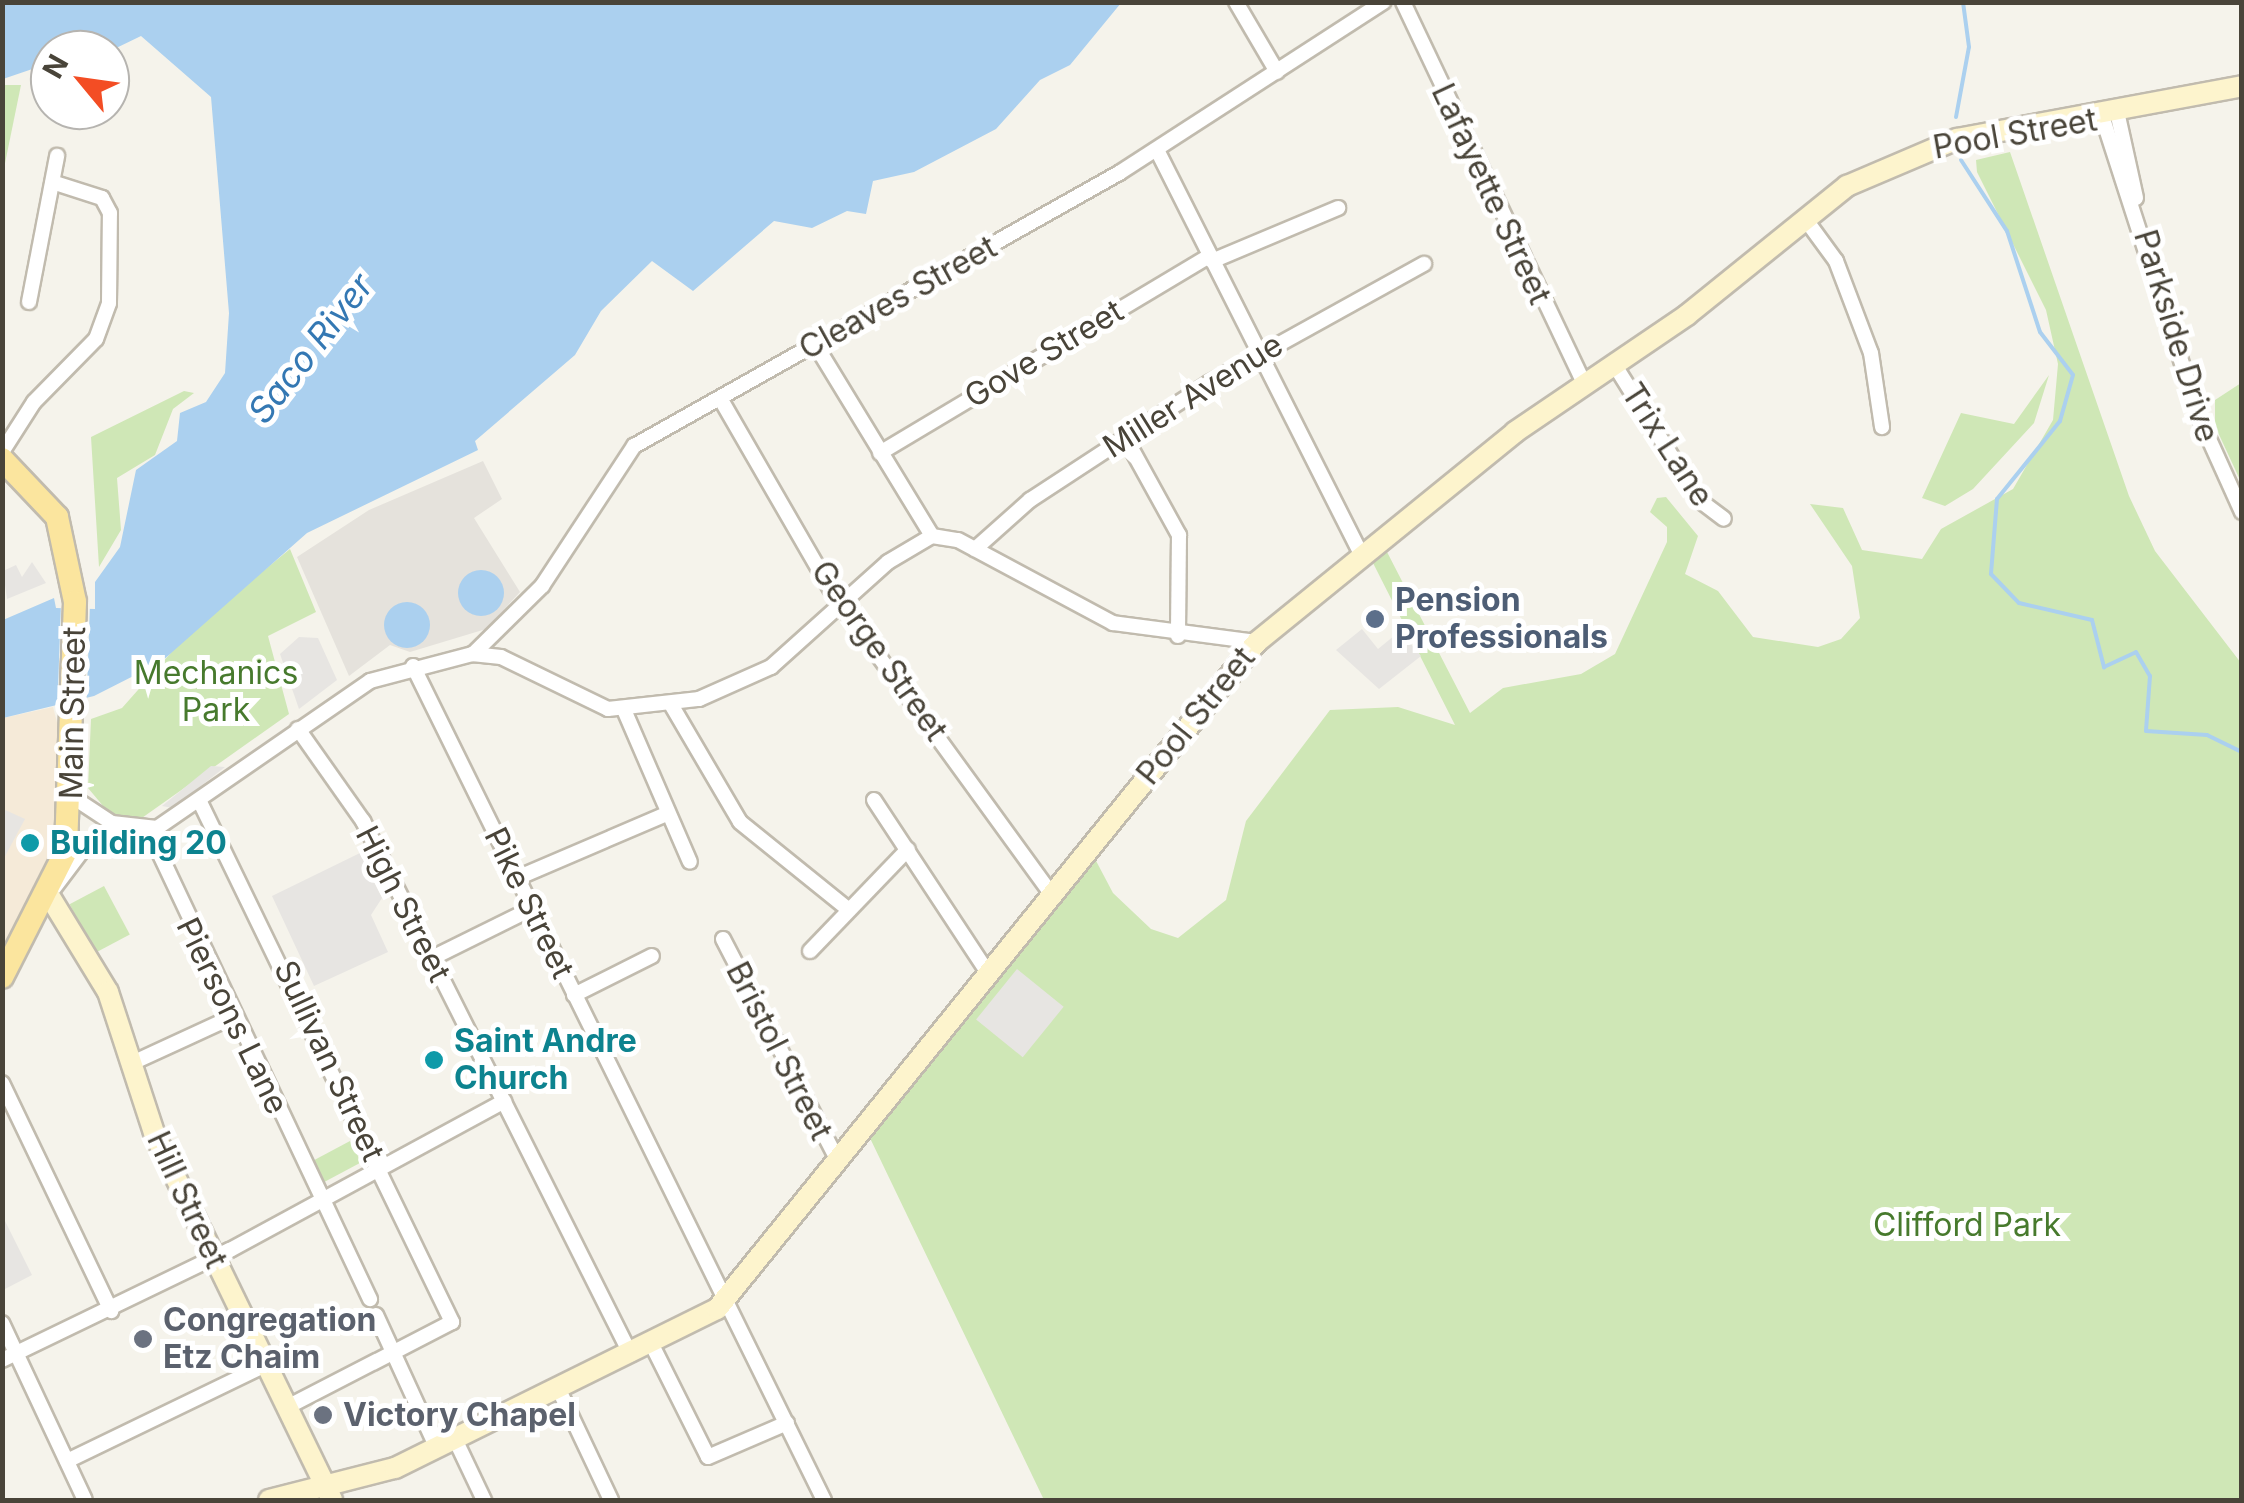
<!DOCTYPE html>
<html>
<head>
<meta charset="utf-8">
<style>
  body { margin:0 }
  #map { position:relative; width:2244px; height:1503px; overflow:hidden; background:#f5f3eb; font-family:Inter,sans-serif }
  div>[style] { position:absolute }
  .commercial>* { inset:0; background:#f5ead8 }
  .industrial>* { inset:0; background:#e5e2dc }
  .green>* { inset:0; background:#cfe7b6; transform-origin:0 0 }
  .parking>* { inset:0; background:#e7e5e2; transform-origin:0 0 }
  .water>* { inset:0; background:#abd0ef }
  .round { border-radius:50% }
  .pier>* { inset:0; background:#f5f3eb; transform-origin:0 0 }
  .stream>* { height:4px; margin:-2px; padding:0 2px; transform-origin:2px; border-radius:2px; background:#abd0ef }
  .roads { filter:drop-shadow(2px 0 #c1bbae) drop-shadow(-2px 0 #c1bbae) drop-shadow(0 2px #c1bbae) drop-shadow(0 -2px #c1bbae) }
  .street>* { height:14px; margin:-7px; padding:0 7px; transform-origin:7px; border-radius:7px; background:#fff }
  .secondary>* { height:20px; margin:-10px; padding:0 10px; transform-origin:10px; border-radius:10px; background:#fdf4cd }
  .primary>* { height:22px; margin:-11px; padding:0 11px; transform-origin:11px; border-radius:11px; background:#fbe59e }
  .dots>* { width:28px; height:28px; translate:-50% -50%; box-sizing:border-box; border:5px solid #fff; border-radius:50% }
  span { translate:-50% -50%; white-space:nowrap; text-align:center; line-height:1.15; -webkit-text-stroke:10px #fff; paint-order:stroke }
  .street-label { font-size:32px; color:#494439 }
  .service-label { font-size:32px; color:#4e5e75; font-weight:700 }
  .left { translate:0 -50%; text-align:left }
  .park-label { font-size:32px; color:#477a2d }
  .culture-label { font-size:32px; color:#0d838f; font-weight:700 }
  .worship-label { font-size:32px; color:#5b616d; font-weight:700 }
  .water-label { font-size:35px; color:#3478b3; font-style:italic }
  .frame { position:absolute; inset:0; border:5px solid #494439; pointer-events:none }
  .north { position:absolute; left:30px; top:30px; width:100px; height:100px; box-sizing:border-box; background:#fff; border:2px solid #b6b4b0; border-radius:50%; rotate:299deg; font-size:28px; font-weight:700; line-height:40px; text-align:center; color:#494439 }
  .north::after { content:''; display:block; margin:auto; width:35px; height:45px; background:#f34d24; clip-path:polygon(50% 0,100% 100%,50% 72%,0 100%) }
</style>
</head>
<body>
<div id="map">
  <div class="commercial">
    <i style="clip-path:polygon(53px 707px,58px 726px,73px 727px,70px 815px,3px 977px,3px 718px)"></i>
  </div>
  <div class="industrial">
    <i style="clip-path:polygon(483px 461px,502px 499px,474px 518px,520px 592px,486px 629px,410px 652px,390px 645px,349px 676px,297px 557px,369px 510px)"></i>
  </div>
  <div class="green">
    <i style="clip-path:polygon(3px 85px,21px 85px,3px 173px,2px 85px)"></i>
    <i style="clip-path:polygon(2010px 152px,2129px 496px,2155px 551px,2241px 663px,2241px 1500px,1044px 1500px,869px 1136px,1094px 857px,1113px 893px,1151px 929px,1178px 938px,1226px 900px,1246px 821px,1330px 710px,1398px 707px,1455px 725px,1372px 561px,1386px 550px,1470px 713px,1503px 688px,1581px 674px,1615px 654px,1667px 542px,1667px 527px,1650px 512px,1657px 498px,1666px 497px,1698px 536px,1685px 574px,1718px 591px,1753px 637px,1818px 647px,1841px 639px,1860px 618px,1852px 566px,1810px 504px,1843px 508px,1862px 550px,1922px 559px,1941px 529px,2013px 489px,2053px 420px,2058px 364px,2046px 310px,1977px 172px,1976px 160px)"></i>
    <i style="clip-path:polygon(2049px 375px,2034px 423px,1973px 489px,1945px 506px,1922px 498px,1961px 413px,2014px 424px)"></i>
    <i style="clip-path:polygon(2241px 383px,2242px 383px,2241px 482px,2215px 426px,2215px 400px)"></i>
    <i style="clip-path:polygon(184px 391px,194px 393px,173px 409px,155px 455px,117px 478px,121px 530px,99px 567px,91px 437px)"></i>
    <i style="clip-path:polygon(290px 549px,316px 612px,268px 636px,289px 714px,139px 820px,109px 813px,88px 788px,91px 719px,122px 708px,192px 629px)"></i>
    <i style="left:104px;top:886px;width:55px;height:39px;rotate:62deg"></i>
    <i style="left:350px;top:1141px;width:24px;height:43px;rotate:62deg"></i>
  </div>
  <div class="parking">
    <i style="clip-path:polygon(32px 562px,46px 583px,7px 599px,3px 571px,16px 565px,22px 577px)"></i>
    <i style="clip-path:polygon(1362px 629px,1378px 649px,1400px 631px,1421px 656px,1379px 689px,1336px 650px)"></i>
    <i style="clip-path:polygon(318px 638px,337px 680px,299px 709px,280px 654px,299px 637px)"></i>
    <i style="clip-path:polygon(211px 766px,225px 767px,173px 808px,162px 806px)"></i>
    <i style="clip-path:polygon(3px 809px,25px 819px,3px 860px,2px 809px)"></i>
    <i style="clip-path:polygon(360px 853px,382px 898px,371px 915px,388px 952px,314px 986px,272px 896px)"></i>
    <i style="left:1017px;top:969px;width:60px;height:65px;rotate:39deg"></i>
    <i style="clip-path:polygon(2px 1215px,32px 1275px,3px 1290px,2px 1288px)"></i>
  </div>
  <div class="water">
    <i style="clip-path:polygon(2px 3px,1121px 3px,1070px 65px,1040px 80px,996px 129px,914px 172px,873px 181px,866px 214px,847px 211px,812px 228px,774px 221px,693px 291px,652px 261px,601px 311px,575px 355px,475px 441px,478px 450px,307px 533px,161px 662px,94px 696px,3px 718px,3px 620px,54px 598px,56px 608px,95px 609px,95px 582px,120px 547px,136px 470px,177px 441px,180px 413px,206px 402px,225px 373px,229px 313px,211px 97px,141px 36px,110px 51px,50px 50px,50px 63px,3px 79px)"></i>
    <i class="round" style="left:458px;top:570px;width:46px;height:46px"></i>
    <i class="round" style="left:384px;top:602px;width:46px;height:46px"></i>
  </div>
  <div class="pier">
    <i style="left:61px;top:603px;width:29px;height:108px;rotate:2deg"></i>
  </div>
  <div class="stream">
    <i style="left:1956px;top:117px;width:71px;rotate:-79.5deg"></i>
    <i style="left:1969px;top:47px;width:45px;rotate:-97.6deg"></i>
    <i style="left:1961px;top:160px;width:85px;rotate:57.1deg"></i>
    <i style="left:2007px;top:231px;width:106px;rotate:71.9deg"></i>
    <i style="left:2040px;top:332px;width:54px;rotate:52.5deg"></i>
    <i style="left:2073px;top:375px;width:48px;rotate:105.8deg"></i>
    <i style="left:2060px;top:421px;width:100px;rotate:128.9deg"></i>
    <i style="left:1997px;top:499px;width:75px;rotate:94.6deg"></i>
    <i style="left:1991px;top:574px;width:40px;rotate:46deg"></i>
    <i style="left:2019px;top:603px;width:75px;rotate:13.1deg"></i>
    <i style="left:2092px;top:620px;width:49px;rotate:75.7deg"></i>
    <i style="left:2104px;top:667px;width:35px;rotate:-25deg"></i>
    <i style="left:2136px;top:652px;width:28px;rotate:60deg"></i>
    <i style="left:2150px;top:676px;width:55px;rotate:94.2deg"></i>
    <i style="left:2146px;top:731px;width:61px;rotate:3.8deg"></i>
    <i style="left:2207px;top:735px;width:39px;rotate:26deg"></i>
  </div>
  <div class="roads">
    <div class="street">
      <i style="left:1236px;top:2px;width:81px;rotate:59.6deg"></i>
      <i style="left:1403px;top:2px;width:423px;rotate:64.6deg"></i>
      <i style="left:2118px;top:116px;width:84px;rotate:77.6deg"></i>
      <i style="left:2103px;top:119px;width:315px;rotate:72.1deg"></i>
      <i style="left:2200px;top:419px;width:102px;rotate:65.7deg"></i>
      <i style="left:1157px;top:150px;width:454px;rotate:63.2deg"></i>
      <i style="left:1806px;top:220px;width:51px;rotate:53.8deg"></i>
      <i style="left:1836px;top:261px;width:98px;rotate:69.2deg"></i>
      <i style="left:1871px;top:353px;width:75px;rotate:81.5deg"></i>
      <i style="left:1212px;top:261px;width:137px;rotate:-22.8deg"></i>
      <i style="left:29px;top:302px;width:149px;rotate:-79.1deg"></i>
      <i style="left:815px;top:344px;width:225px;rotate:58.6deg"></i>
      <i style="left:1614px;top:364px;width:160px;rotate:58deg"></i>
      <i style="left:1699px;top:500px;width:31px;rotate:37deg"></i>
      <i style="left:720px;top:398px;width:224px;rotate:60deg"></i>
      <i style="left:832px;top:592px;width:374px;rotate:54deg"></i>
      <i style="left:1126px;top:439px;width:110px;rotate:61.1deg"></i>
      <i style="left:1179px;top:535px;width:101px;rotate:90.6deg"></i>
      <i style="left:2px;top:452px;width:59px;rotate:-57.4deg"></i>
      <i style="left:34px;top:402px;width:88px;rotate:-45.5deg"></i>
      <i style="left:96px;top:339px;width:38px;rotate:-70deg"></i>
      <i style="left:109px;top:303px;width:90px;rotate:-89.4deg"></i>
      <i style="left:110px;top:213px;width:17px;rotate:-118deg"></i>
      <i style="left:102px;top:198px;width:52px;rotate:-162.3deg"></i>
      <i style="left:880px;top:453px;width:383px;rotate:-30.9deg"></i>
      <i style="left:975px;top:549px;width:74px;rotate:-41.7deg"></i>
      <i style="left:1030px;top:500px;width:214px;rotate:-33.2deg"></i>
      <i style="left:1209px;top:383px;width:246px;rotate:-29deg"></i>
      <i style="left:473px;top:654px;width:97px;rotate:-44.6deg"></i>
      <i style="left:542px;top:586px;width:168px;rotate:-56.7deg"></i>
      <i style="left:634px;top:446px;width:557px;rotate:-29.37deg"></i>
      <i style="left:1119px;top:173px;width:315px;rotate:-32.9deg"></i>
      <i style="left:413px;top:666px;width:930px;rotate:63.77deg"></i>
      <i style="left:672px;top:706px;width:134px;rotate:59.6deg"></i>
      <i style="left:740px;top:822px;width:140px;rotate:38.9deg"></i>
      <i style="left:625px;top:712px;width:163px;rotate:66.6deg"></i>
      <i style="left:298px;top:729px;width:113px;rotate:54.8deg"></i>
      <i style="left:363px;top:821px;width:597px;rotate:63.35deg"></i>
      <i style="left:71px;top:796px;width:49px;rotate:33.4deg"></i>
      <i style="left:112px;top:823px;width:45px;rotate:6.3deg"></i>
      <i style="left:157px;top:828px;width:259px;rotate:-34.6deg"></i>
      <i style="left:370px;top:681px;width:106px;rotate:-14.8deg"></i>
      <i style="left:472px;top:654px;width:29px;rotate:6deg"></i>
      <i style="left:501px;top:657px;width:119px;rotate:25.9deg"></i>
      <i style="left:608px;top:709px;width:92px;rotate:-6.3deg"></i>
      <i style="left:699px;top:699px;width:79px;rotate:-24deg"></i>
      <i style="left:771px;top:667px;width:157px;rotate:-41.9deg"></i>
      <i style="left:888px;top:562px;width:51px;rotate:-30.6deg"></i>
      <i style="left:932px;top:536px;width:26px;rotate:9deg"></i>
      <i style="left:958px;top:540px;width:176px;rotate:28.2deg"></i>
      <i style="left:1113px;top:623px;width:145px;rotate:7.5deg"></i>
      <i style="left:874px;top:800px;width:207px;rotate:56.6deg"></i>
      <i style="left:200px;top:802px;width:578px;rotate:64.14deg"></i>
      <i style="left:452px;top:1322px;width:186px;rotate:152.7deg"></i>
      <i style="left:148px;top:829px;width:520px;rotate:64.72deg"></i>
      <i style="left:517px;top:878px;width:160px;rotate:-23.2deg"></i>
      <i style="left:54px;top:888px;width:46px;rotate:-52.9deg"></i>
      <i style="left:82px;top:851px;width:50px;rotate:-26.1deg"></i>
      <i style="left:723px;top:939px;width:250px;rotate:62.6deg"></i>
      <i style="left:810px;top:951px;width:141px;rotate:-46.1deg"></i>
      <i style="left:430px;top:959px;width:113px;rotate:-26.3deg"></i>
      <i style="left:574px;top:995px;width:87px;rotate:-26.6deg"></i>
      <i style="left:130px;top:1064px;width:112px;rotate:-24.7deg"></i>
      <i style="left:2px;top:1083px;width:253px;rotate:64.4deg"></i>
      <i style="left:376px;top:1315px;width:146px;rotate:65.4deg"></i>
      <i style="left:2px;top:1323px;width:195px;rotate:64.9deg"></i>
      <i style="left:652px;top:1345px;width:125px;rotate:63.4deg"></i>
      <i style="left:708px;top:1457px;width:86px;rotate:-23.3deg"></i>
      <i style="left:2px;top:1360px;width:253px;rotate:-25.8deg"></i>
      <i style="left:230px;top:1250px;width:312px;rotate:-28.5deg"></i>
      <i style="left:559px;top:1390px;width:122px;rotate:64.7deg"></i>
      <i style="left:455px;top:1439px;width:68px;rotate:64.6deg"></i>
      <i style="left:67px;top:1461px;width:221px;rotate:-25.8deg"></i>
    </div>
    <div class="secondary">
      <i style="left:50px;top:897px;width:111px;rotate:58.6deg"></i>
      <i style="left:108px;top:992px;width:148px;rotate:71.9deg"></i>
      <i style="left:154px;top:1133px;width:408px;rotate:64.1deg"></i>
      <i style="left:269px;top:1500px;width:130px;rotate:-14.3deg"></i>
      <i style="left:395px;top:1468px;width:359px;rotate:-26.3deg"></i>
      <i style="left:717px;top:1309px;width:858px;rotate:-51.01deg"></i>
      <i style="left:1257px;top:642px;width:333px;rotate:-39.1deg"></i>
      <i style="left:1515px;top:432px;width:208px;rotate:-34.2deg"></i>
      <i style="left:1687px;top:315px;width:206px;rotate:-38.9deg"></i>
      <i style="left:1847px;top:186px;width:120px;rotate:-23.1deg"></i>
      <i style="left:1957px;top:139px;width:290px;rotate:-10.5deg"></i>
    </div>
    <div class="primary">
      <i style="left:2px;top:459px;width:80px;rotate:46.5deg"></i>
      <i style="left:57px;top:517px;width:87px;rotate:78deg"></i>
      <i style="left:75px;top:602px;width:249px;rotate:92.1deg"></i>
      <i style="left:66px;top:851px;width:141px;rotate:116.9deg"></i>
    </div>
  </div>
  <div class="dots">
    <i style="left:1375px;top:619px;background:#5c6f8a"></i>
    <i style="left:30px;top:843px;background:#0f9aa8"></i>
    <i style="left:434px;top:1060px;background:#0f9aa8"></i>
    <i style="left:143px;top:1339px;background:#6b7280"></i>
    <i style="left:323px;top:1415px;background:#6b7280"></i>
  </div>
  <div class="street-label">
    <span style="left:2015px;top:134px;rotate:-10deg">Pool Street</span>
    <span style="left:1491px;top:194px;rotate:65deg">Lafayette Street</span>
    <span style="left:898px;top:298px;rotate:-29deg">Cleaves Street</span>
    <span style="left:2176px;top:336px;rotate:73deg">Parkside Drive</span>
    <span style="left:1044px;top:354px;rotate:-31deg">Gove Street</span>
    <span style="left:1193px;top:396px;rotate:-32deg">Miller Avenue</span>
    <span style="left:1667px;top:445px;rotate:57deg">Trix Lane</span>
    <span style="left:879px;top:651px;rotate:55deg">George Street</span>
    <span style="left:73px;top:713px;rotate:-89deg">Main Street</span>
    <span style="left:1196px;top:716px;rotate:-51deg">Pool Street</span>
    <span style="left:529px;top:903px;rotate:64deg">Pike Street</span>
    <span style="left:403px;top:904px;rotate:63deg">High Street</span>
    <span style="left:232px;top:1016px;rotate:64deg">Piersons Lane</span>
    <span style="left:779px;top:1051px;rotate:63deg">Bristol Street</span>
    <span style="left:329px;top:1061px;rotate:65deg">Sullivan Street</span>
    <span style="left:187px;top:1200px;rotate:65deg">Hill Street</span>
  </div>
  <div class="service-label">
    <span class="left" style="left:1395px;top:619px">Pension<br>Professionals</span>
  </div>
  <div class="park-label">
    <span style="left:216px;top:692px">Mechanics<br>Park</span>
    <span style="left:1967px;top:1225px">Clifford Park</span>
  </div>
  <div class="culture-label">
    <span class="left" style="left:50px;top:843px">Building 20</span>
    <span class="left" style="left:454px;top:1060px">Saint Andre<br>Church</span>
  </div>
  <div class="worship-label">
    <span class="left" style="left:163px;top:1339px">Congregation<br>Etz Chaim</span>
    <span class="left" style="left:343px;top:1415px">Victory Chapel</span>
  </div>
  <div class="water-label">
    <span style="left:310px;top:348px;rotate:-52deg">Saco River</span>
  </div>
  <div class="frame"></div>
  <div class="north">N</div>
</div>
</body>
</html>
